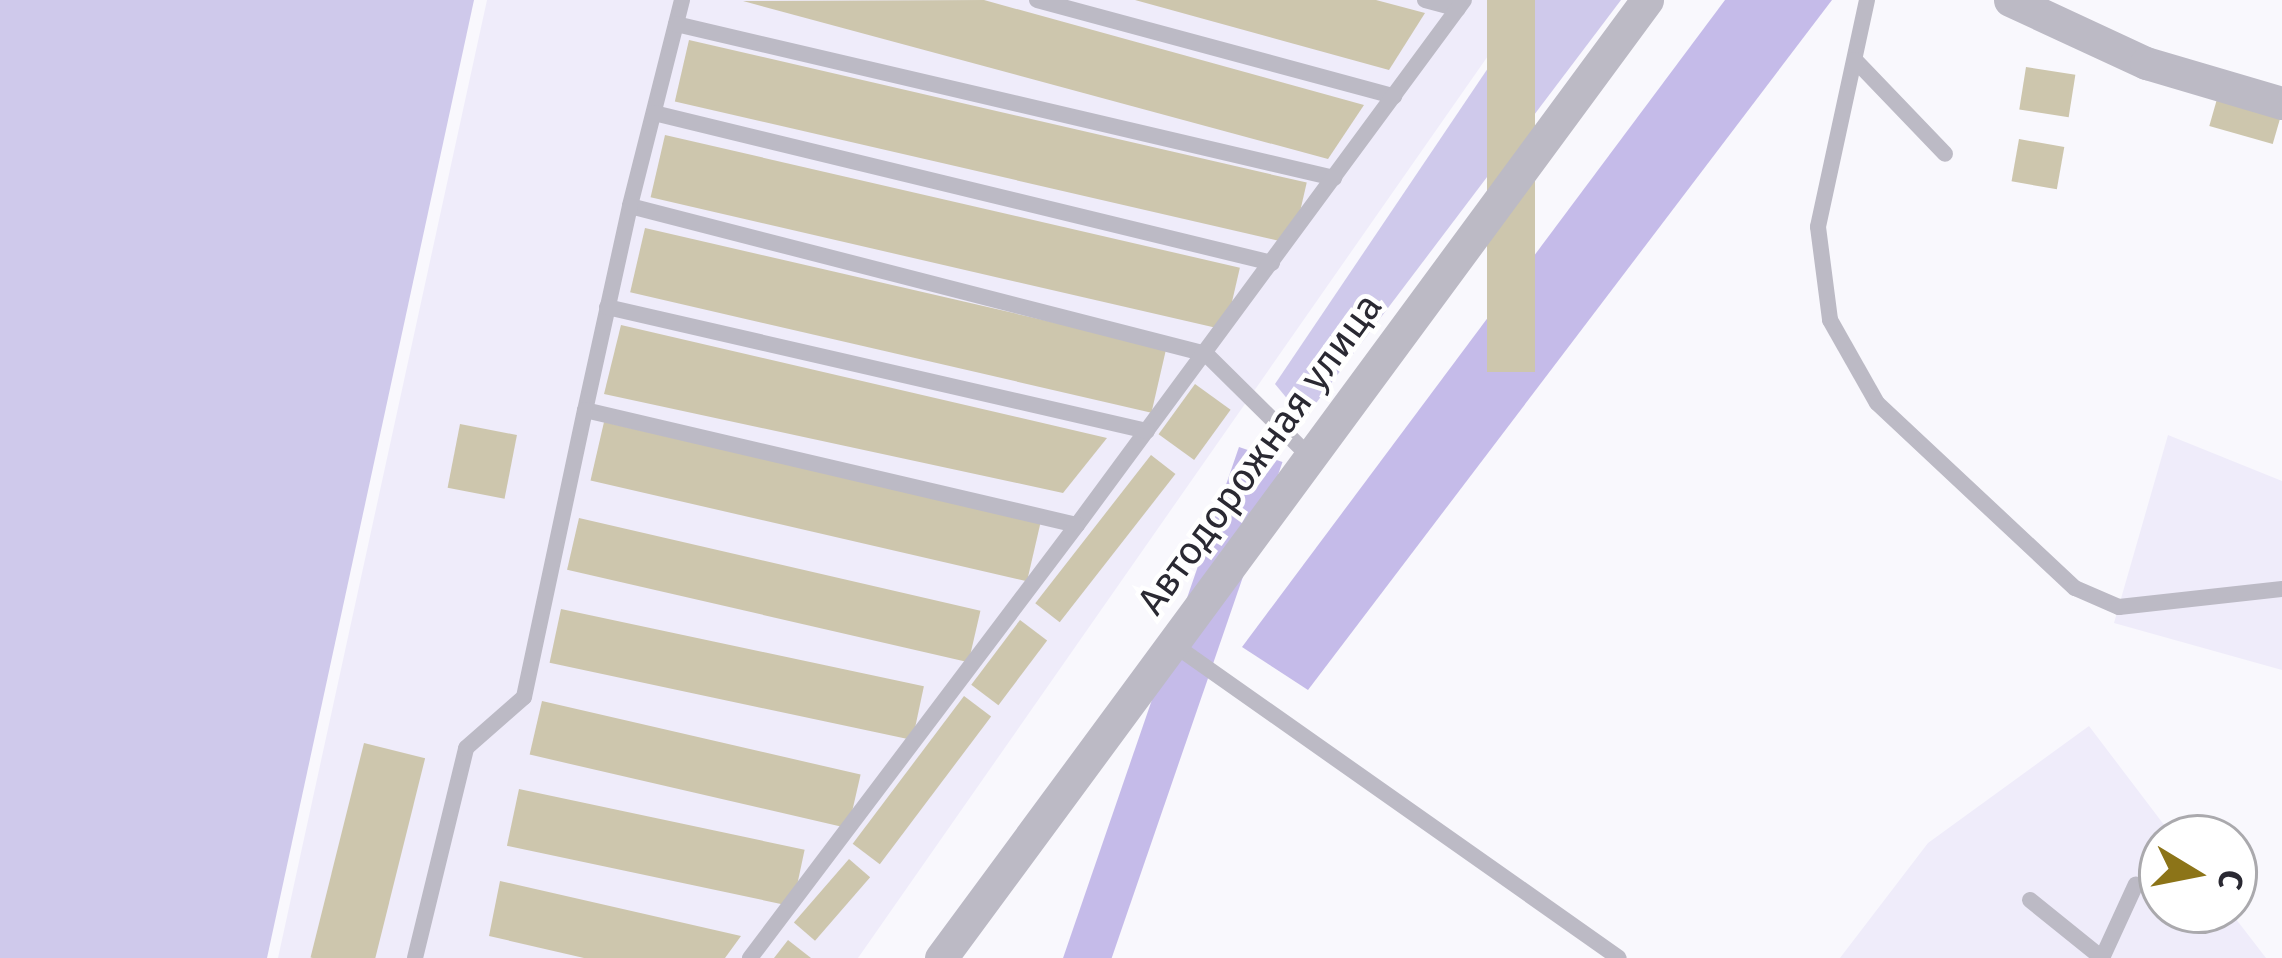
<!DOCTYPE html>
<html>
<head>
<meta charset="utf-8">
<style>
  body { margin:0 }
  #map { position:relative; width:2282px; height:958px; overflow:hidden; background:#f9f8fd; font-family:"Fira Sans",sans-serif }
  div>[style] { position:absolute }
  .built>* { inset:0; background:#efecfa }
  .green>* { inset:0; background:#cfc9eb }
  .forest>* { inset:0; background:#c5bbe9; transform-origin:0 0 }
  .building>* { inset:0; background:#cdc6ad; transform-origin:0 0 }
  .service>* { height:16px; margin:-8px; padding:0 8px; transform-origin:8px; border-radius:8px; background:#bcbac5 }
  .minor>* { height:33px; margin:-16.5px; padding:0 16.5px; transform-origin:16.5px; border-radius:16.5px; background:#bcbac5 }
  span { translate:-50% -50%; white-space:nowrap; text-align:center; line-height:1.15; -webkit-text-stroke:9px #fff; paint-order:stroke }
  .street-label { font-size:39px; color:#2a2932 }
  .north { position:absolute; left:2138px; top:814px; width:120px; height:120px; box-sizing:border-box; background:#fff; border:3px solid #aaa9ad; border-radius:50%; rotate:100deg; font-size:33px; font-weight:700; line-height:48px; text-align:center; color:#2a2932 }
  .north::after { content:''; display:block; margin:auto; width:42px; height:54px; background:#8c7418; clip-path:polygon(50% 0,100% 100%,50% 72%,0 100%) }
</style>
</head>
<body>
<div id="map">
  <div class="built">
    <i style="clip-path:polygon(487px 0,1527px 0,858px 958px,278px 958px)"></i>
    <i style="clip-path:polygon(2168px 435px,2282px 481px,2282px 670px,2114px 623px)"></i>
    <i style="clip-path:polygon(2089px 726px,2174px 838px,2162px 838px,2162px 910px,2229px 910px,2266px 958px,1840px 958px,1928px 843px)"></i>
  </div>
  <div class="green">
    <i style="clip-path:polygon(0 0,474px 0,267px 958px,0 958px)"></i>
    <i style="clip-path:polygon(1534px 0,1621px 0,1304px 419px,1275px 384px)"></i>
  </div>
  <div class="forest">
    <i style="clip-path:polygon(1725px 0,1832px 0,1308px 690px,1242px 647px)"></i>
    <i style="left:1239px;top:447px;width:46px;height:636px;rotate:19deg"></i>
  </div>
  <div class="building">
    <i style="clip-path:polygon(984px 0,1364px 105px,1328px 159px,743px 1px)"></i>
    <i style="clip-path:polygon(1135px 0,1376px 0,1425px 13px,1389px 70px)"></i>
    <i style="left:1487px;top:0;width:48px;height:372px"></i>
    <i style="left:689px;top:40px;width:634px;height:63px;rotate:13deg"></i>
    <i style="left:2026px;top:67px;width:50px;height:43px;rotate:9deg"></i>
    <i style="left:2217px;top:99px;width:66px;height:28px;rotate:16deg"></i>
    <i style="left:665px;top:135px;width:590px;height:64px;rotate:13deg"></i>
    <i style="left:2019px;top:139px;width:46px;height:43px;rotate:10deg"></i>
    <i style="left:645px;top:228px;width:535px;height:66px;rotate:13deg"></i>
    <i style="clip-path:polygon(621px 325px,1107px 438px,1063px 493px,604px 394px)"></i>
    <i style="left:1195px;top:384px;width:44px;height:62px;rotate:36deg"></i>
    <i style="left:604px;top:422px;width:448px;height:60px;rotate:13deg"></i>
    <i style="left:460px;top:424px;width:58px;height:65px;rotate:11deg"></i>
    <i style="left:1151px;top:455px;width:31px;height:188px;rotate:38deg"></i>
    <i style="left:579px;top:518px;width:412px;height:53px;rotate:13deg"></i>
    <i style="left:561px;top:609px;width:371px;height:55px;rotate:12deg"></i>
    <i style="left:1020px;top:620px;width:34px;height:81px;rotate:37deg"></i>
    <i style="left:964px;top:696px;width:34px;height:185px;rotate:37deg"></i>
    <i style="left:542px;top:701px;width:327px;height:55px;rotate:13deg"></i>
    <i style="left:364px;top:743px;width:63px;height:221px;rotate:14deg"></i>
    <i style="left:519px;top:789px;width:292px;height:58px;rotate:12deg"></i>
    <i style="left:849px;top:859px;width:28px;height:84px;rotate:41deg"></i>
    <i style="clip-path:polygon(500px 881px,741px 936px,725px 958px,584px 958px,489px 936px)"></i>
    <i style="clip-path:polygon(788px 940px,811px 958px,774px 958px)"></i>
  </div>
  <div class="service">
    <i style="left:682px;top:0;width:212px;rotate:104.2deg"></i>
    <i style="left:630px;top:206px;width:595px;rotate:14.41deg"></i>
    <i style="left:1206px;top:354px;width:146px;rotate:44.7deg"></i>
    <i style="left:1037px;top:0;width:370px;rotate:15.1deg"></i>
    <i style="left:1425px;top:0;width:34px;rotate:15deg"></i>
    <i style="left:1867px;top:0;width:232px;rotate:102.2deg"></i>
    <i style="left:1818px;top:227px;width:94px;rotate:82.6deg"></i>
    <i style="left:1830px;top:320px;width:95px;rotate:60.5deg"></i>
    <i style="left:1877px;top:403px;width:271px;rotate:43.1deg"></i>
    <i style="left:2075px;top:588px;width:48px;rotate:23.4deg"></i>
    <i style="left:2119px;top:607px;width:164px;rotate:-6.3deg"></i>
    <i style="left:676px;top:24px;width:676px;rotate:13.17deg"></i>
    <i style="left:1855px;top:60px;width:130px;rotate:46.2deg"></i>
    <i style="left:654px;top:113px;width:636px;rotate:13.64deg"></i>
    <i style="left:630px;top:206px;width:209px;rotate:102.4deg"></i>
    <i style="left:585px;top:410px;width:505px;rotate:13.16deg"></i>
    <i style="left:1077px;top:525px;width:652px;rotate:-53.6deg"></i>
    <i style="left:607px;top:307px;width:554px;rotate:12.93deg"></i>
    <i style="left:1173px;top:644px;width:545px;rotate:35.15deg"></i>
    <i style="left:2030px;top:900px;width:92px;rotate:38.9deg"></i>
    <i style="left:415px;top:958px;width:216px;rotate:-76.3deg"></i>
    <i style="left:466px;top:748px;width:77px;rotate:-41.3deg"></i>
    <i style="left:524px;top:697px;width:293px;rotate:-78deg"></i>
    <i style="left:750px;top:958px;width:543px;rotate:-52.94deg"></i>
    <i style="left:2102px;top:958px;width:81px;rotate:-65.3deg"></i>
  </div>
  <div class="minor">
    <i style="left:2010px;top:0;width:150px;rotate:24.9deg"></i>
    <i style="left:2146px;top:63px;width:142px;rotate:16.4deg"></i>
    <i style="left:941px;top:958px;width:1190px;rotate:-53.61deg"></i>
  </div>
  <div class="street-label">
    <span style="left:1260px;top:454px;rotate:-54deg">Автодорожная улица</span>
  </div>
  <div class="north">С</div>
</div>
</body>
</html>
